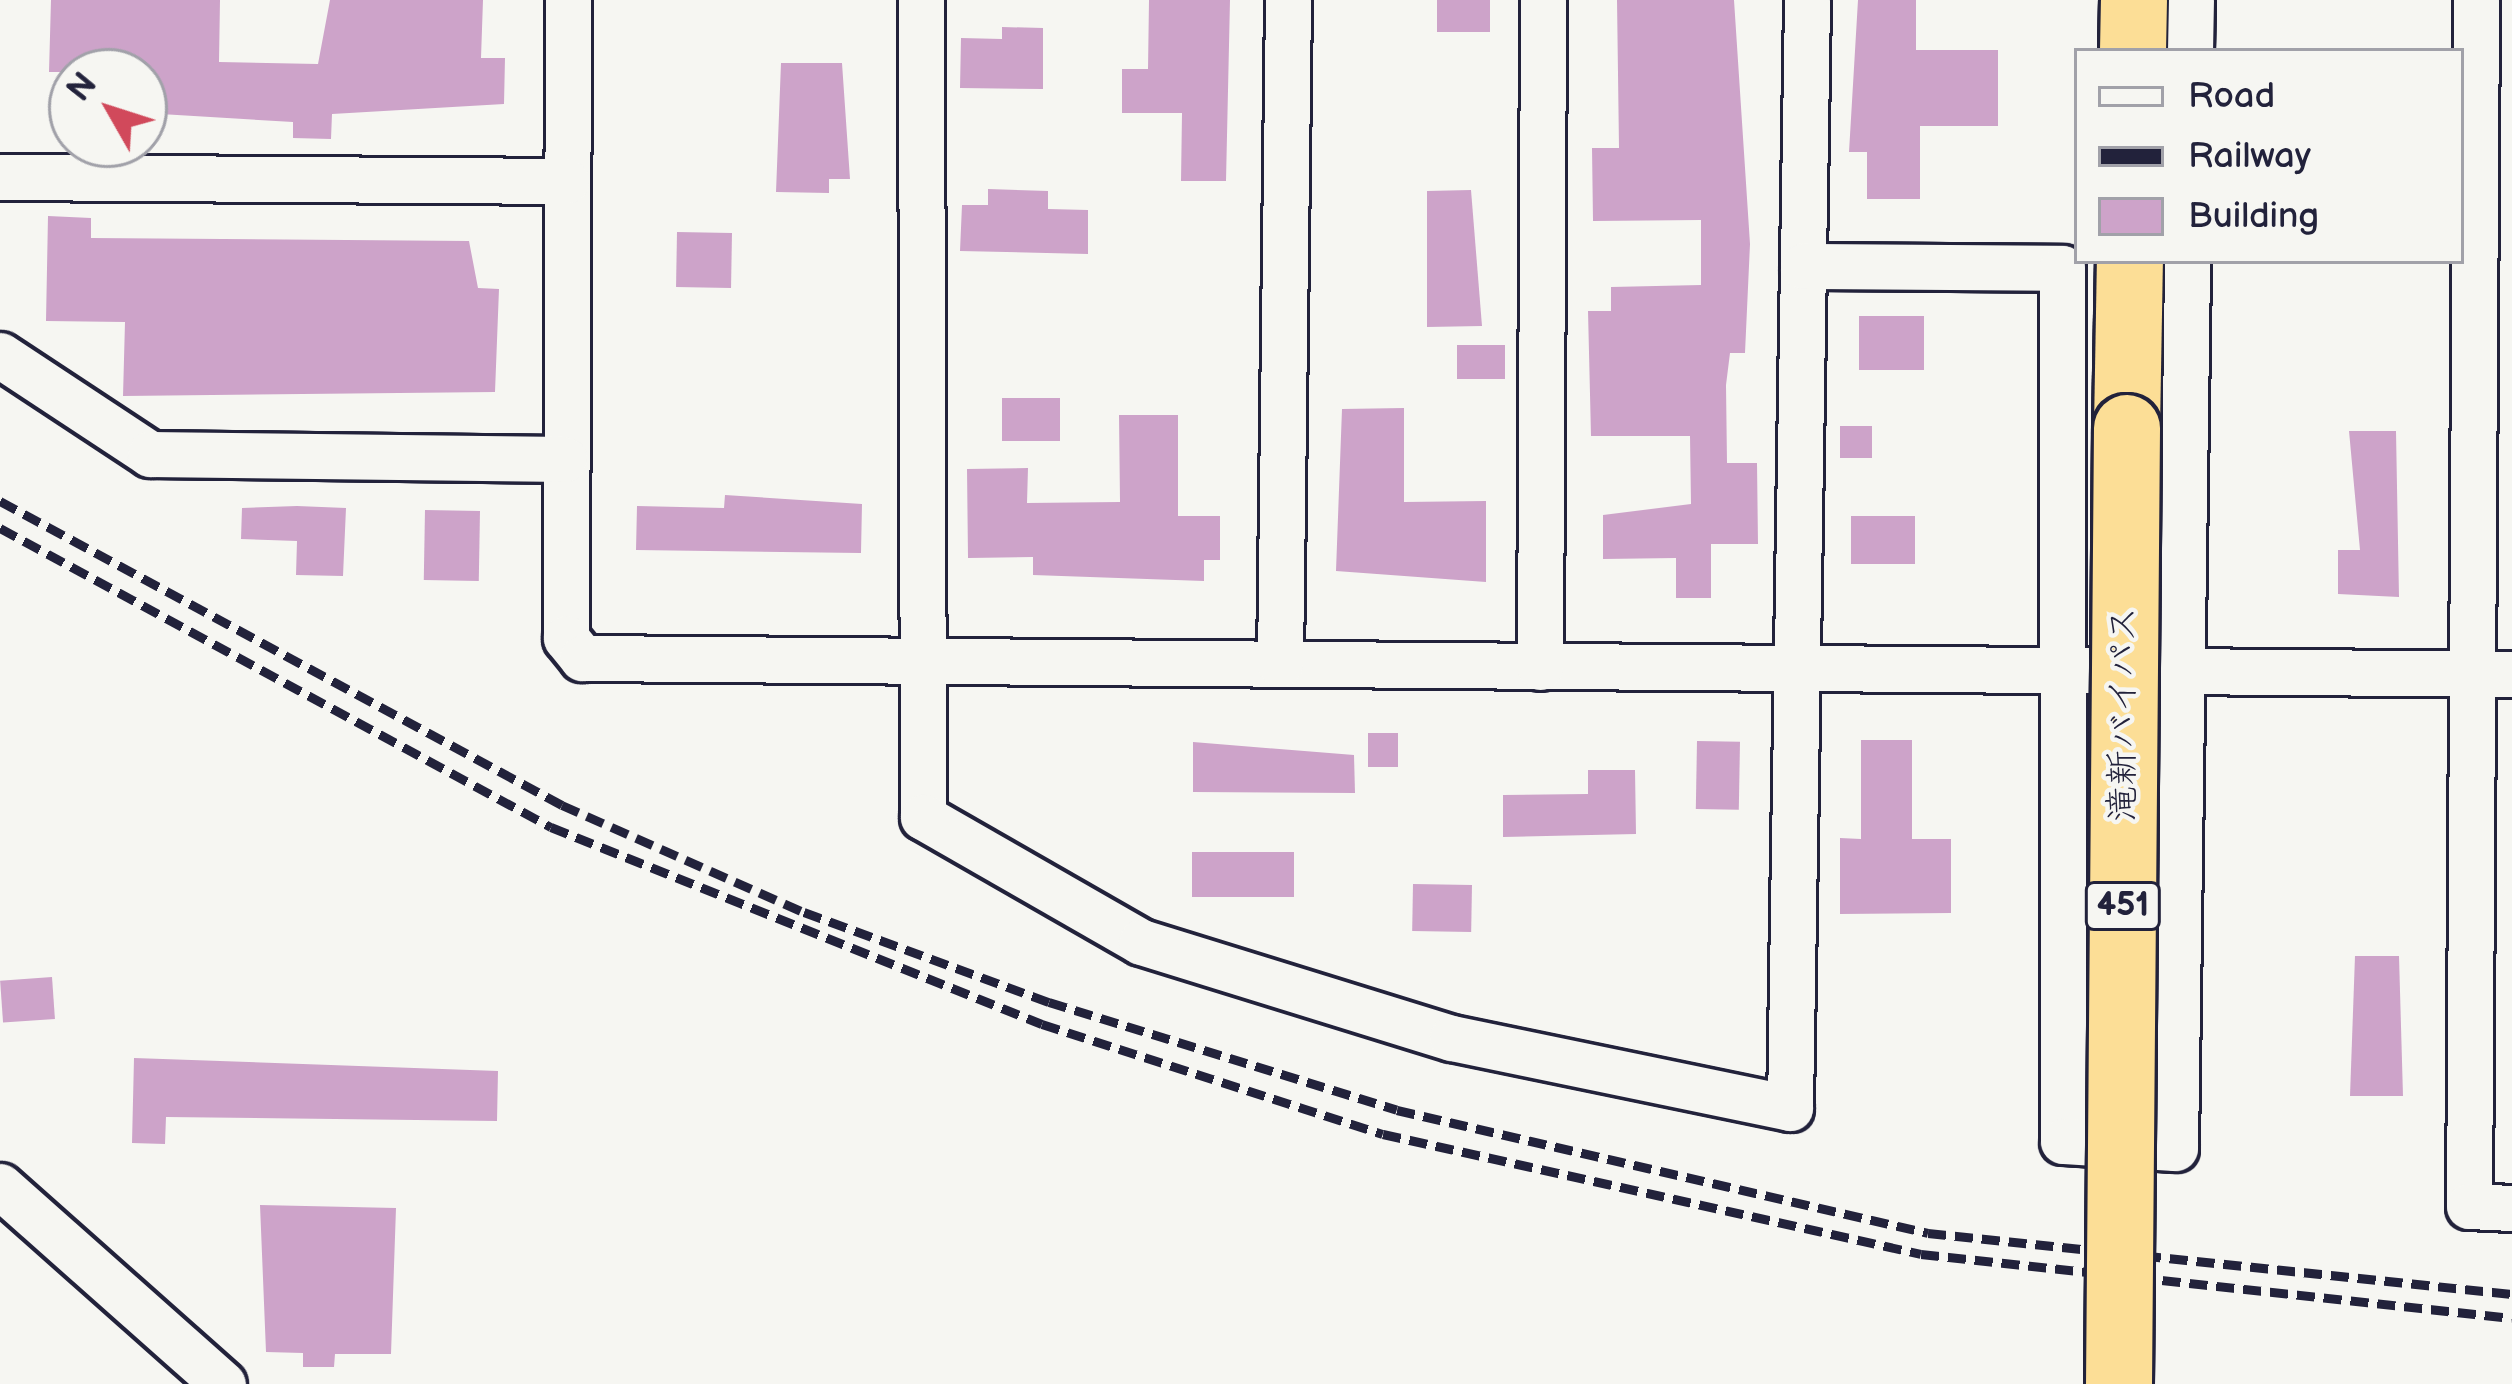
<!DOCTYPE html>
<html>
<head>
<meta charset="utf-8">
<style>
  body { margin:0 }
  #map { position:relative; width:2512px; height:1384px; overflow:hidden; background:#f6f6f2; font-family:"Balsamiq Sans","Klee One",sans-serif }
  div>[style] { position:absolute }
  .building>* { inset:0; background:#cda3c9; transform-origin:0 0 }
  .roads { filter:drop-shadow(3px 0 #22223b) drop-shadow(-3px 0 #22223b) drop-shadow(0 3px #22223b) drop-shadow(0 -3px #22223b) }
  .minor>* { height:45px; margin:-22.5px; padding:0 22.5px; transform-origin:22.5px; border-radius:22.5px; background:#f6f6f2 }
  .highway>* { height:66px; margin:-33px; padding:0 33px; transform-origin:33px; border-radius:33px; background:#fcde96 }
  .rail>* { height:9px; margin-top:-4.5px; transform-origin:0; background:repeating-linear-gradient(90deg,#22223b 0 18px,transparent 0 27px) }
  .bridges { filter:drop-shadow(3px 0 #22223b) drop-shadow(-3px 0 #22223b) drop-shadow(0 3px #22223b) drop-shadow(0 -3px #22223b) }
  .highway-bridge>* { height:66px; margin:-33px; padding:0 33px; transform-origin:33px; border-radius:33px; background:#fcde96 }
  span { translate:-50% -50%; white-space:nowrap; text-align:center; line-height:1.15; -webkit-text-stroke:9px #f6f6f2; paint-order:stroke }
  .shield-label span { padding:3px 9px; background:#f6f6f2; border:3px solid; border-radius:9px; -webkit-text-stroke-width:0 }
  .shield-label { font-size:33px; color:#22223b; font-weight:700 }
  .street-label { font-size:36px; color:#22223b }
  .legend { position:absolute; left:2074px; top:48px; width:390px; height:216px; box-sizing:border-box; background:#f6f6f2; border:3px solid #a1a1a9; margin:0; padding:15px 21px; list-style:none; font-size:36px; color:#22223b }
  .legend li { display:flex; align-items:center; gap:24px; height:60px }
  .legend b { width:60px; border:3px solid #a1a1a9 }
  .north { position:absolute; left:48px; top:48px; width:120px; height:120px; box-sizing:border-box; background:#f6f6f2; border:3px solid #a1a1a9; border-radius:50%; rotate:309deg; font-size:33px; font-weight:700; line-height:48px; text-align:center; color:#22223b }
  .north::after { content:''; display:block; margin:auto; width:42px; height:54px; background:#d1495b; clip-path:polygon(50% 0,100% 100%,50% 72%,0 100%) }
</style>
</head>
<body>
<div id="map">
  <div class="building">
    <i style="clip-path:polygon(51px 0,220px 0,219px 62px,318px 64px,330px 0,483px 0,481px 58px,505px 58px,504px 104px,332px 114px,331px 139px,293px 138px,293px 122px,144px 113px,144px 72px,49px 72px)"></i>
    <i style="clip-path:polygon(1149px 0,1230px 0,1226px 181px,1181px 181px,1182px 113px,1122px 113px,1122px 69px,1148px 69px)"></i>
    <i style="left:1437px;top:0;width:53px;height:32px"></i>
    <i style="clip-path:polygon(1617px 0,1734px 0,1750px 244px,1745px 353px,1730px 353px,1726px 385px,1727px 463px,1757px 463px,1758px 544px,1711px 544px,1711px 598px,1676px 598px,1676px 558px,1603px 559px,1603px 515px,1691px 504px,1690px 436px,1591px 436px,1588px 311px,1611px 311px,1611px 287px,1701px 285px,1701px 220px,1593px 221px,1592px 148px,1619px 148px)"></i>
    <i style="clip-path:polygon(1858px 0,1916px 0,1916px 50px,1998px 50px,1998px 126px,1920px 126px,1920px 199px,1867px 199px,1867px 152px,1849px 152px)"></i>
    <i style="clip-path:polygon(1002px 27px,1043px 28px,1043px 89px,960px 88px,961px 38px,1002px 39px)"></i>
    <i style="clip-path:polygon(781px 63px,842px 63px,850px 179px,829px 179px,829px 193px,776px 192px)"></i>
    <i style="clip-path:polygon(988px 189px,1048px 191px,1048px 209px,1088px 210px,1088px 254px,960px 251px,962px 205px,988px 205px)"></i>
    <i style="clip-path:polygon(1471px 190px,1482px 326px,1427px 327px,1427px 191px)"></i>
    <i style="clip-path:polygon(48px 216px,91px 218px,91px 238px,469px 241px,478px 288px,499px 289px,495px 392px,123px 396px,125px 322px,46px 321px)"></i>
    <i style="left:677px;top:232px;width:55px;height:55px;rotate:1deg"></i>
    <i style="left:1859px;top:316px;width:65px;height:54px"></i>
    <i style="left:1505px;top:345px;width:34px;height:48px;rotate:90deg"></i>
    <i style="left:1060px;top:398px;width:43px;height:58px;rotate:90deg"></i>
    <i style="clip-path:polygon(1404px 408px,1404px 502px,1486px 501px,1486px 582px,1336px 571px,1342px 409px)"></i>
    <i style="clip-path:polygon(1119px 415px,1178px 415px,1178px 516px,1220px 516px,1220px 560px,1204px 560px,1204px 581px,1033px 575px,1033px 557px,968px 558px,967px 469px,1028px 468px,1027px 503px,1120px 502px)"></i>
    <i style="left:1840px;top:426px;width:32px;height:32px"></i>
    <i style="clip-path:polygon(2349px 431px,2396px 431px,2399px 597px,2338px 594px,2338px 550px,2360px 550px)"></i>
    <i style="clip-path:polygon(725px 495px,862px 504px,861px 553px,636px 550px,637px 506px,724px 508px)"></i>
    <i style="clip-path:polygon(297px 506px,346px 508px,343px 576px,296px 575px,297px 541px,241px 539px,242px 508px)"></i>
    <i style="left:425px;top:510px;width:55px;height:70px;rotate:1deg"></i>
    <i style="left:1851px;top:516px;width:64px;height:48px"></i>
    <i style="left:1368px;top:733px;width:30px;height:34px"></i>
    <i style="clip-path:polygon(1861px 740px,1912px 740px,1912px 839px,1951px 839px,1951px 913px,1840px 914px,1840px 838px,1861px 839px)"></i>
    <i style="left:1697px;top:741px;width:43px;height:68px;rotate:1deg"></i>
    <i style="clip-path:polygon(1193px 742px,1354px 755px,1355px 793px,1193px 792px)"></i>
    <i style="clip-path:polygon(1588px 770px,1635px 770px,1636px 834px,1503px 837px,1503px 795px,1588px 794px)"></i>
    <i style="left:1294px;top:852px;width:45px;height:102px;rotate:90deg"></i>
    <i style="left:1413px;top:884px;width:59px;height:47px;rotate:1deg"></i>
    <i style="clip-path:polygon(2355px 956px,2399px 956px,2403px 1096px,2350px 1096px)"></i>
    <i style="left:52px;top:977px;width:42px;height:52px;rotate:86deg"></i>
    <i style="clip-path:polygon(134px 1058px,498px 1071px,497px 1121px,166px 1117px,165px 1144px,132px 1143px)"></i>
    <i style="clip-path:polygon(260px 1205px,396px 1208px,391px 1354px,335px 1354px,334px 1367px,303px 1367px,303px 1353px,266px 1352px)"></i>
  </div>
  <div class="roads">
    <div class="minor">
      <i style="left:568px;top:0;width:638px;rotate:90.18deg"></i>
      <i style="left:566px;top:638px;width:26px;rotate:51deg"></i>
      <i style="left:582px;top:658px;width:1930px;rotate:0.47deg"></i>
      <i style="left:921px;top:0;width:817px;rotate:89.86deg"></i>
      <i style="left:923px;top:817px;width:251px;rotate:29.8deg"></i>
      <i style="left:1141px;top:942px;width:325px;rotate:17.2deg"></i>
      <i style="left:1452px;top:1038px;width:345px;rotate:11.7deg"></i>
      <i style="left:1790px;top:1108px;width:1108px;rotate:-89.12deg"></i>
      <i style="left:2476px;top:0;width:1206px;rotate:90.33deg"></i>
      <i style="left:2469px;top:1206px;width:43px;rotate:2.7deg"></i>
      <i style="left:2190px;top:51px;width:51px;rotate:-88.9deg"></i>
      <i style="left:0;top:177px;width:566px;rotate:0.4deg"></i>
      <i style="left:1803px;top:266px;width:259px;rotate:0.4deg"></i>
      <i style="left:2062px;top:268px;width:873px;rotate:89.93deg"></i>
      <i style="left:2063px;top:1141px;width:112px;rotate:3.6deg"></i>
      <i style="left:2175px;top:1148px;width:887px;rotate:-89.22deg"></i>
      <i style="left:0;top:355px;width:180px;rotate:33.4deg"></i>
      <i style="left:150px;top:454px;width:414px;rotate:0.7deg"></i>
      <i style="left:1280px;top:664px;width:664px;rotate:-89.31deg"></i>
      <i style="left:1540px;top:667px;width:667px;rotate:-89.74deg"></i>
      <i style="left:0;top:1186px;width:298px;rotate:41.6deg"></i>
    </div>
    <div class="highway">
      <i style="left:2133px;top:51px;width:51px;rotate:-88.9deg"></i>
      <i style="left:2127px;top:428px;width:167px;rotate:-89deg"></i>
    </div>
  </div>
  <div class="rail">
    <i style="left:0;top:501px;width:639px;rotate:28.41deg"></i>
    <i style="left:562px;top:805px;width:265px;rotate:23.9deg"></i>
    <i style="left:804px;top:912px;width:261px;rotate:20.2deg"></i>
    <i style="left:1049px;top:1002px;width:364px;rotate:17.2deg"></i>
    <i style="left:1397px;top:1110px;width:545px;rotate:13.04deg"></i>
    <i style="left:1928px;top:1233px;width:587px;rotate:5.96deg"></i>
    <i style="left:0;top:528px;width:627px;rotate:28.49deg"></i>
    <i style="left:551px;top:827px;width:529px;rotate:21.86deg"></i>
    <i style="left:1042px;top:1024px;width:358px;rotate:17.9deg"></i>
    <i style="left:1383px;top:1134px;width:551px;rotate:12.57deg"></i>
    <i style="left:1921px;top:1254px;width:594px;rotate:6.18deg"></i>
  </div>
  <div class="bridges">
    <div class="highway-bridge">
      <i style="left:2119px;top:1384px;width:956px;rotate:-89.52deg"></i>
    </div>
  </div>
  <div class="shield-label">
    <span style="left:2123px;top:906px">451</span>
  </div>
  <div class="street-label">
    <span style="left:2124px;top:714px;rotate:-90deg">滝新バイパス</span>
  </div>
  <ul class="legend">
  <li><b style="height:15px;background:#f6f6f2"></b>Road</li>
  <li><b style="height:15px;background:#22223b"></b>Railway</li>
  <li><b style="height:33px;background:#cda3c9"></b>Building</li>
  </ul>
  <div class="north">N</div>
</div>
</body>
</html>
